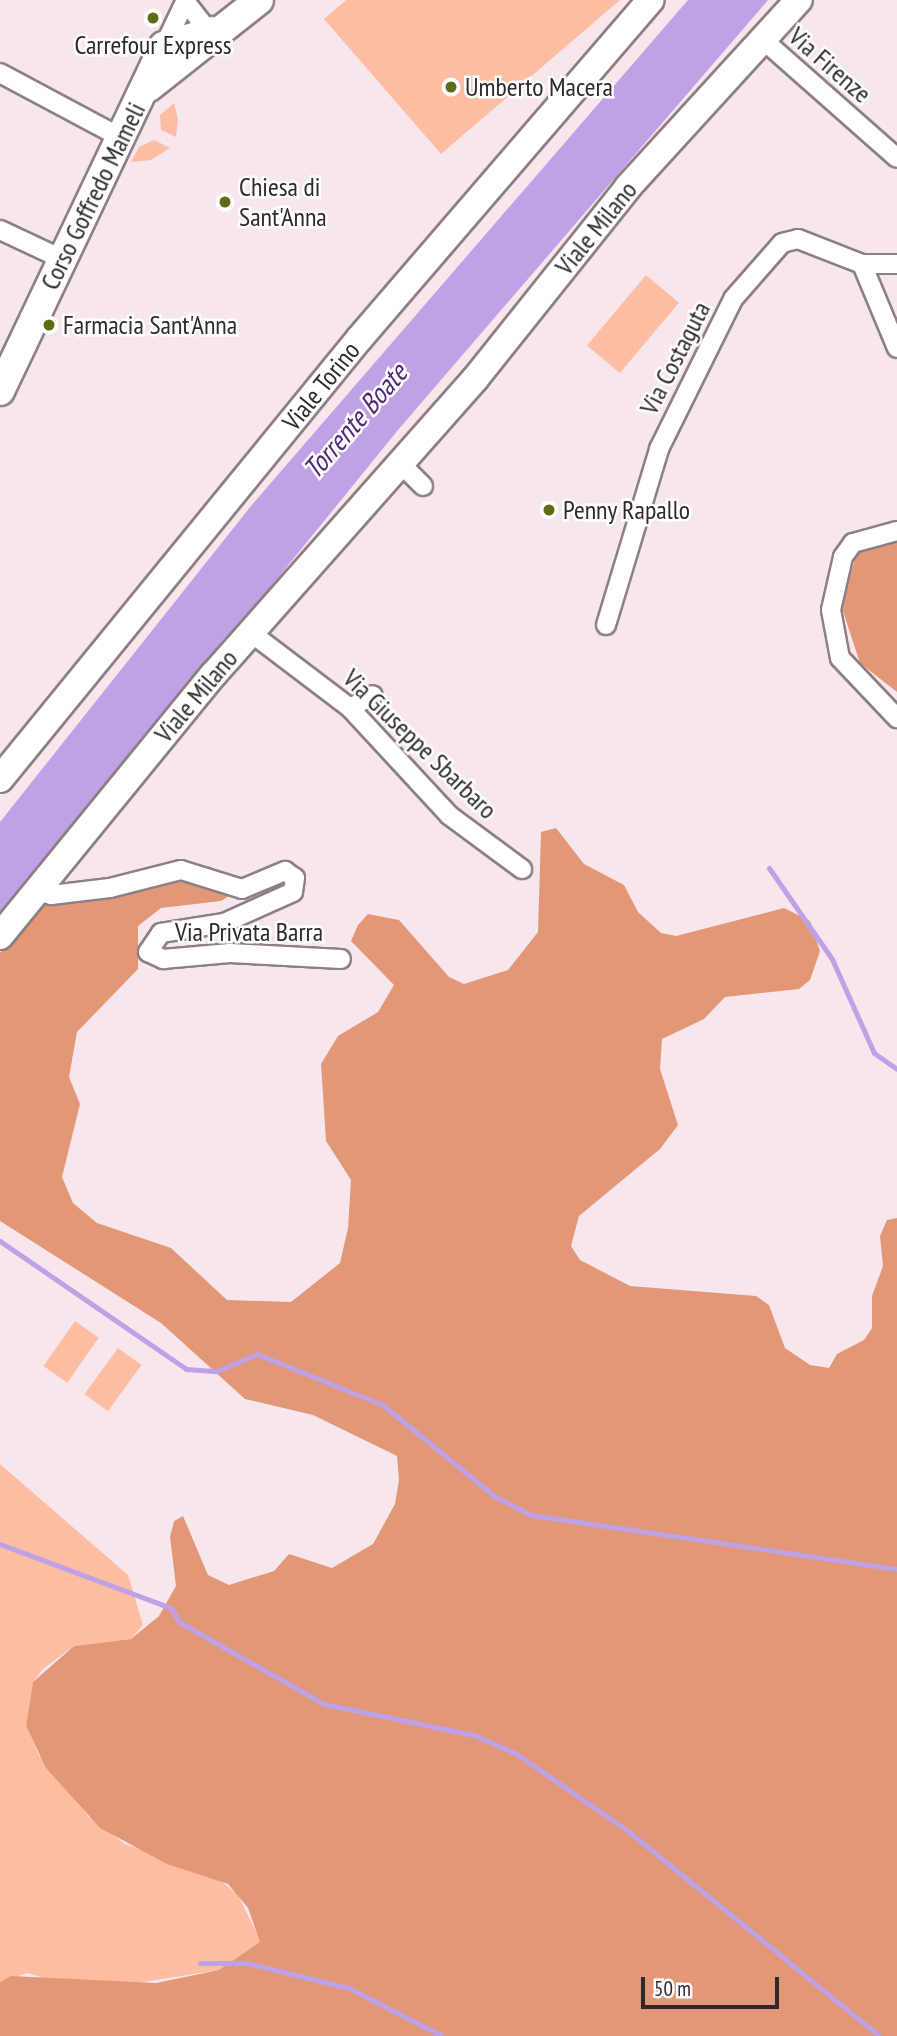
<!DOCTYPE html>
<html>
<head>
<meta charset="utf-8">
<style>
  body { margin:0 }
  #map { position:relative; width:897px; height:2036px; overflow:hidden; background:#f7e7ec; font-family:"PT Sans Narrow",sans-serif }
  div>[style] { position:absolute }
  .green>* { inset:0; background:#fdbda2; transform-origin:0 0 }
  .forest>* { inset:0; background:#e29777 }
  .water>* { inset:0; background:#bfa1e6 }
  .stream>* { height:5px; margin:-2.5px; padding:0 2.5px; transform-origin:2.5px; border-radius:2.5px; background:#bfa1e6 }
  .roads { filter:drop-shadow(2px 0 #8e7f85) drop-shadow(-2px 0 #8e7f85) drop-shadow(0 2px #8e7f85) drop-shadow(0 -2px #8e7f85) }
  .street>* { height:18px; margin:-9px; padding:0 9px; transform-origin:9px; border-radius:9px; background:#fff }
  .secondary>* { height:26px; margin:-13px; padding:0 13px; transform-origin:13px; border-radius:13px; background:#fff }
  .primary>* { height:28px; margin:-14px; padding:0 14px; transform-origin:14px; border-radius:14px; background:#fff }
  .dots>* { width:19px; height:19px; translate:-50% -50%; box-sizing:border-box; border:4px solid #fff; border-radius:50% }
  span { translate:-50% -50%; white-space:nowrap; text-align:center; line-height:1.15; -webkit-text-stroke:5px #fff; paint-order:stroke }
  .poi-label { font-size:26px; color:#2f292b }
  .left { translate:0 -50%; text-align:left }
  .street-label { font-size:26px; color:#2f292b }
  .water-label { font-size:28px; color:#502776; font-style:italic }
  .scale { position:absolute; left:641px; top:1977px; width:138px; height:32px; box-sizing:border-box; border:4px solid #2f292b; border-top:0; padding-left:9px; font-size:21px; line-height:24px; white-space:nowrap; color:#2f292b; -webkit-text-stroke:5px #fff; paint-order:stroke }
</style>
</head>
<body>
<div id="map">
  <div class="green">
    <i style="clip-path:polygon(346px 0,620px 0,441px 154px,324px 19px)"></i>
    <i style="clip-path:polygon(174px 103px,178px 119px,176px 137px,161px 130px,160px 115px)"></i>
    <i style="clip-path:polygon(154px 140px,170px 148px,151px 160px,131px 162px,139px 147px)"></i>
    <i style="left:646px;top:275px;width:43px;height:92px;rotate:40deg"></i>
    <i style="left:75px;top:1321px;width:29px;height:55px;rotate:35deg"></i>
    <i style="left:118px;top:1348px;width:29px;height:57px;rotate:36deg"></i>
    <i style="clip-path:polygon(0 1464px,128px 1575px,143px 1625px,131px 1639px,74px 1646px,43px 1669px,33px 1682px,26px 1726px,39px 1755px,89px 1817px,125px 1844px,215px 1876px,238px 1895px,261px 1942px,219px 1970px,124px 1985px,58px 1982px,27px 1973px,0 1982px)"></i>
  </div>
  <div class="forest">
    <i style="clip-path:polygon(897px 540px,897px 692px,860px 663px,841px 605px,857px 553px)"></i>
    <i style="clip-path:polygon(556px 828px,584px 864px,624px 885px,638px 912px,661px 933px,676px 936px,784px 908px,810px 921px,820px 951px,810px 980px,799px 989px,725px 997px,704px 1019px,662px 1039px,660px 1069px,678px 1125px,660px 1149px,579px 1216px,571px 1246px,580px 1260px,630px 1286px,756px 1296px,769px 1305px,785px 1348px,810px 1365px,829px 1368px,837px 1354px,864px 1340px,872px 1328px,872px 1296px,883px 1266px,880px 1236px,887px 1220px,897px 1218px,897px 2036px,0 2036px,0 1982px,11px 1976px,156px 1983px,219px 1970px,260px 1942px,248px 1908px,228px 1884px,167px 1864px,100px 1828px,46px 1768px,26px 1726px,33px 1682px,74px 1646px,131px 1639px,159px 1616px,176px 1586px,170px 1537px,174px 1521px,183px 1516px,208px 1575px,229px 1585px,274px 1571px,289px 1554px,332px 1568px,373px 1544px,395px 1504px,399px 1480px,397px 1456px,313px 1415px,245px 1399px,161px 1323px,0 1221px,0 953px,25px 919px,50px 900px,208px 866px,237px 878px,234px 893px,221px 901px,161px 908px,138px 926px,138px 969px,77px 1032px,69px 1077px,80px 1104px,62px 1177px,73px 1203px,97px 1223px,171px 1248px,227px 1300px,291px 1302px,340px 1263px,348px 1228px,351px 1180px,326px 1141px,321px 1064px,338px 1036px,378px 1012px,394px 985px,351px 941px,358px 925px,368px 914px,399px 920px,449px 977px,464px 984px,508px 970px,538px 932px,541px 832px)"></i>
  </div>
  <div class="water">
    <i style="clip-path:polygon(688px 0,768px 0,398px 430px,0 920px,0 822px,251px 506px)"></i>
  </div>
  <div class="stream">
    <i style="left:769px;top:868px;width:111px;rotate:55.3deg"></i>
    <i style="left:832px;top:959px;width:103px;rotate:65.9deg"></i>
    <i style="left:874px;top:1053px;width:28px;rotate:35deg"></i>
    <i style="left:0;top:1241px;width:226px;rotate:34.5deg"></i>
    <i style="left:186px;top:1369px;width:31px;rotate:4deg"></i>
    <i style="left:217px;top:1371px;width:43px;rotate:-23deg"></i>
    <i style="left:257px;top:1354px;width:136px;rotate:22deg"></i>
    <i style="left:383px;top:1405px;width:144px;rotate:39.3deg"></i>
    <i style="left:494px;top:1496px;width:42px;rotate:27.2deg"></i>
    <i style="left:531px;top:1515px;width:370px;rotate:8.4deg"></i>
    <i style="left:0;top:1544px;width:183px;rotate:20.5deg"></i>
    <i style="left:171px;top:1608px;width:16px;rotate:60deg"></i>
    <i style="left:179px;top:1622px;width:167px;rotate:29.5deg"></i>
    <i style="left:324px;top:1704px;width:153px;rotate:11.7deg"></i>
    <i style="left:474px;top:1735px;width:45px;rotate:23.7deg"></i>
    <i style="left:515px;top:1753px;width:137px;rotate:34.6deg"></i>
    <i style="left:628px;top:1831px;width:324px;rotate:39.2deg"></i>
    <i style="left:200px;top:1963px;width:47px"></i>
    <i style="left:247px;top:1963px;width:105px;rotate:13.8deg"></i>
    <i style="left:349px;top:1988px;width:105px;rotate:27.3deg"></i>
  </div>
  <div class="roads">
    <div class="street">
      <i style="left:185px;top:1px;width:34px;rotate:52deg"></i>
      <i style="left:206px;top:28px;width:14px;rotate:4deg"></i>
      <i style="left:761px;top:38px;width:181px;rotate:41.4deg"></i>
      <i style="left:164px;top:46px;width:51px;rotate:-64.4deg"></i>
      <i style="left:0;top:73px;width:134px;rotate:28.1deg"></i>
      <i style="left:0;top:230px;width:68px;rotate:25.1deg"></i>
      <i style="left:862px;top:264px;width:91px;rotate:67.4deg"></i>
      <i style="left:399px;top:462px;width:34px;rotate:45deg"></i>
      <i style="left:897px;top:531px;width:46px;rotate:164.7deg"></i>
      <i style="left:853px;top:543px;width:17px;rotate:126deg"></i>
      <i style="left:843px;top:557px;width:54px;rotate:102.8deg"></i>
      <i style="left:831px;top:610px;width:49px;rotate:79.4deg"></i>
      <i style="left:840px;top:658px;width:83px;rotate:46.5deg"></i>
      <i style="left:606px;top:625px;width:184px;rotate:-73.2deg"></i>
      <i style="left:659px;top:449px;width:167px;rotate:-63.7deg"></i>
      <i style="left:733px;top:299px;width:74px;rotate:-48.8deg"></i>
      <i style="left:782px;top:243px;width:16px;rotate:-14deg"></i>
      <i style="left:798px;top:239px;width:69px;rotate:21.3deg"></i>
      <i style="left:862px;top:264px;width:35px"></i>
      <i style="left:250px;top:632px;width:126px;rotate:37.2deg"></i>
      <i style="left:350px;top:708px;width:146px;rotate:47.2deg"></i>
      <i style="left:449px;top:815px;width:91px;rotate:36.5deg"></i>
      <i style="left:350px;top:708px;width:26px;rotate:-29deg"></i>
      <i style="left:37px;top:891px;width:15px;rotate:16deg"></i>
      <i style="left:51px;top:895px;width:59px;rotate:-6.8deg"></i>
      <i style="left:110px;top:888px;width:73px;rotate:-14.2deg"></i>
      <i style="left:181px;top:870px;width:64px;rotate:17.3deg"></i>
      <i style="left:242px;top:889px;width:47px;rotate:-22.7deg"></i>
      <i style="left:285px;top:871px;width:12px;rotate:35deg"></i>
      <i style="left:295px;top:878px;width:14px;rotate:98deg"></i>
      <i style="left:293px;top:892px;width:76px;rotate:155.8deg"></i>
      <i style="left:224px;top:923px;width:64px;rotate:171deg"></i>
      <i style="left:161px;top:933px;width:23px;rotate:124deg"></i>
      <i style="left:148px;top:952px;width:17px;rotate:25deg"></i>
      <i style="left:163px;top:959px;width:67px;rotate:-5.1deg"></i>
      <i style="left:230px;top:953px;width:111px;rotate:3.1deg"></i>
    </div>
    <div class="secondary">
      <i style="left:0;top:779px;width:568px;rotate:-50.79deg"></i>
      <i style="left:359px;top:339px;width:447px;rotate:-49.3deg"></i>
      <i style="left:0;top:936px;width:338px;rotate:-50.8deg"></i>
      <i style="left:214px;top:674px;width:394px;rotate:-48.5deg"></i>
      <i style="left:475px;top:379px;width:246px;rotate:-51.4deg"></i>
      <i style="left:628px;top:187px;width:253px;rotate:-47.6deg"></i>
    </div>
    <div class="primary">
      <i style="left:149px;top:87px;width:140px;rotate:-38.3deg"></i>
      <i style="left:0;top:391px;width:382px;rotate:-64.6deg"></i>
      <i style="left:164px;top:46px;width:51px;rotate:-17deg"></i>
    </div>
  </div>
  <div class="dots">
    <i style="left:153px;top:18px;background:#5e6c15"></i>
    <i style="left:451px;top:87px;background:#5e6c15"></i>
    <i style="left:225px;top:202px;background:#5e6c15"></i>
    <i style="left:49px;top:325px;background:#5e6c15"></i>
    <i style="left:549px;top:510px;background:#5e6c15"></i>
  </div>
  <div class="poi-label">
    <span style="left:153px;top:45px">Carrefour Express</span>
    <span class="left" style="left:465px;top:87px">Umberto Macera</span>
    <span class="left" style="left:239px;top:202px">Chiesa di<br>Sant'Anna</span>
    <span class="left" style="left:63px;top:325px">Farmacia Sant'Anna</span>
    <span class="left" style="left:563px;top:510px">Penny Rapallo</span>
  </div>
  <div class="street-label">
    <span style="left:830px;top:65px;rotate:41deg">Via Firenze</span>
    <span style="left:93px;top:196px;rotate:-64deg">Corso Goffredo Mameli</span>
    <span style="left:596px;top:228px;rotate:-51deg">Viale Milano</span>
    <span style="left:675px;top:358px;rotate:-63deg">Via Costaguta</span>
    <span style="left:321px;top:386px;rotate:-51deg">Viale Torino</span>
    <span style="left:196px;top:696px;rotate:-50deg">Viale Milano</span>
    <span style="left:420px;top:744px;rotate:44deg">Via Giuseppe Sbarbaro</span>
    <span style="left:249px;top:932px">Via Privata Barra</span>
  </div>
  <div class="water-label">
    <span style="left:355px;top:421px;rotate:-49deg">Torrente Boate</span>
  </div>
  <div class="scale">50 m</div>
</div>
</body>
</html>
